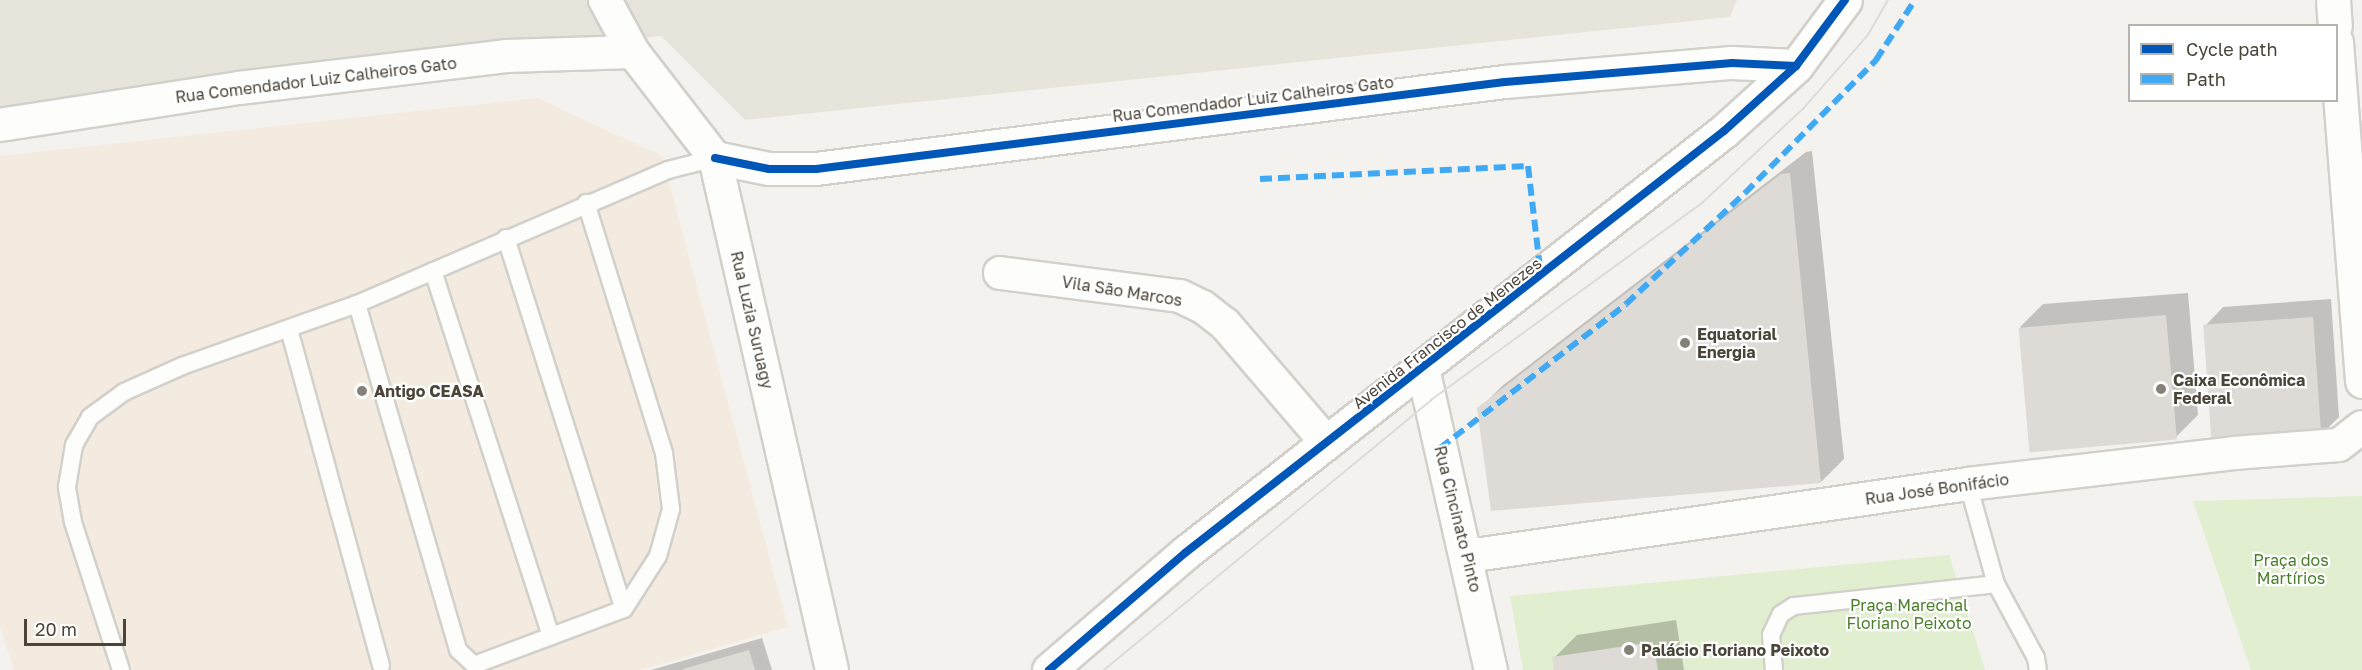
<!DOCTYPE html>
<html>
<head>
<meta charset="utf-8">
<style>
  body { margin:0 }
  #map { position:relative; width:2362px; height:670px; overflow:hidden; background:#f4f2ee; font-family:"Golos Text",sans-serif }
  div>[style] { position:absolute }
  .residential>* { inset:0; background:#e7e4dc }
  .commercial>* { inset:0; background:#f3ebdf }
  .green>* { inset:0; background:#e1eecf }
  .shadow>* { inset:0; background:#0003 }
  .building>* { inset:0; background:#dedbd6; transform-origin:0 0 }
  .roads { filter:drop-shadow(2px 0 #d2d0cb) drop-shadow(-2px 0 #d2d0cb) drop-shadow(0 2px #d2d0cb) drop-shadow(0 -2px #d2d0cb) }
  .service>* { height:16px; margin:-8px; padding:0 8px; transform-origin:8px; border-radius:8px; background:#fdfdfc }
  .minor>* { height:32px; margin:-16px; padding:0 16px; transform-origin:16px; border-radius:16px; background:#fdfdfc }
  .tertiary>* { height:33px; margin:-16.5px; padding:0 16.5px; transform-origin:16.5px; border-radius:16.5px; background:#fdfdfc }
  .tram>* { height:1.5px; margin:-0.75px; padding:0 0.75px; transform-origin:0.75px; border-radius:0.75px; background:#dbdbda }
  .quiet>* { height:6px; margin-top:-3px; transform-origin:0; background:repeating-linear-gradient(90deg,#3fa9f5 0 12px,transparent 0 18px) }
  .cycleway>* { height:8px; margin:-4px; padding:0 4px; transform-origin:4px; border-radius:4px; background:#0057b8 }
  .dots>* { width:16px; height:16px; translate:-50% -50%; box-sizing:border-box; border:3px solid #fff; border-radius:50% }
  span { translate:-50% -50%; white-space:nowrap; text-align:center; line-height:1.15; -webkit-text-stroke:4.5px #fff; paint-order:stroke }
  .street-label { font-size:16px; color:#4b4439 }
  .poi-label { font-size:16px; color:#4b4439; font-weight:700 }
  .left { translate:0 -50%; text-align:left }
  .park-label { font-size:16px; color:#4a7f2a }
  .legend { position:absolute; left:2128px; top:24px; width:210px; height:78px; box-sizing:border-box; background:#fff; border:2px solid #b7b4b0; margin:0; padding:8px 10px; list-style:none; font-size:18px; color:#4b4439 }
  .legend li { display:flex; align-items:center; gap:12px; height:30px }
  .legend b { width:30px; border:2px solid #b7b4b0 }
  .scale { position:absolute; left:24px; top:619px; width:102px; height:27px; box-sizing:border-box; border:3px solid #4b4439; border-top:0; padding-left:8px; font-size:18px; line-height:21px; white-space:nowrap; color:#4b4439; -webkit-text-stroke:4px #fff; paint-order:stroke }
</style>
</head>
<body>
<div id="map">
  <div class="residential">
    <i style="clip-path:polygon(0 0,1737px 0,1730px 17px,745px 120px,661px 36px,0 108px)"></i>
  </div>
  <div class="commercial">
    <i style="clip-path:polygon(537px 98px,662px 156px,788px 627px,640px 670px,14px 670px,0 628px,0 156px)"></i>
  </div>
  <div class="green">
    <i style="clip-path:polygon(2362px 496px,2362px 670px,2251px 670px,2193px 501px)"></i>
    <i style="clip-path:polygon(1949px 555px,1985px 670px,1523px 670px,1510px 596px)"></i>
  </div>
  <div class="shadow">
    <i style="clip-path:polygon(1812px 151px,1844px 459px,1821px 482px,1479px 409px,1502px 386px,1806px 152px)"></i>
    <i style="clip-path:polygon(2188px 293px,2198px 415px,2175px 438px,2020px 327px,2043px 304px)"></i>
    <i style="clip-path:polygon(2331px 299px,2339px 417px,2320px 436px,2205px 326px,2223px 307px)"></i>
    <i style="clip-path:polygon(1676px 620px,1684px 670px,1556px 670px,1554px 658px,1577px 635px)"></i>
    <i style="clip-path:polygon(762px 638px,772px 670px,651px 670px)"></i>
  </div>
  <div class="building">
    <i style="clip-path:polygon(1790px 173px,1821px 483px,1491px 511px,1477px 408px,1781px 174px)"></i>
    <i style="left:2166px;top:315px;width:125px;height:148px;rotate:85deg"></i>
    <i style="left:2313px;top:317px;width:120px;height:110px;rotate:86deg"></i>
    <i style="clip-path:polygon(1653px 642px,1658px 670px,1554px 670px,1552px 657px)"></i>
    <i style="clip-path:polygon(749px 650px,755px 670px,683px 670px,683px 669px)"></i>
  </div>
  <div class="roads">
    <div class="service">
      <i style="left:506px;top:238px;width:389px;rotate:72.4deg"></i>
      <i style="left:433px;top:271px;width:384px;rotate:72.1deg"></i>
      <i style="left:357px;top:304px;width:360px;rotate:73.7deg"></i>
      <i style="left:458px;top:650px;width:22px;rotate:43deg"></i>
      <i style="left:474px;top:665px;width:160px;rotate:-20.5deg"></i>
      <i style="left:624px;top:609px;width:63px;rotate:-57.3deg"></i>
      <i style="left:658px;top:556px;width:49px;rotate:-74.5deg"></i>
      <i style="left:671px;top:509px;width:56px;rotate:-97.1deg"></i>
      <i style="left:664px;top:453px;width:262px;rotate:-107.3deg"></i>
      <i style="left:289px;top:329px;width:349px;rotate:74.7deg"></i>
      <i style="left:1968px;top:484px;width:104px;rotate:74.4deg"></i>
      <i style="left:1996px;top:584px;width:84px;rotate:61.6deg"></i>
      <i style="left:2036px;top:658px;width:12px;rotate:81deg"></i>
      <i style="left:121px;top:670px;width:156px;rotate:-108deg"></i>
      <i style="left:73px;top:522px;width:36px;rotate:-100deg"></i>
      <i style="left:67px;top:487px;width:43px;rotate:-80.5deg"></i>
      <i style="left:74px;top:445px;width:32px;rotate:-60deg"></i>
      <i style="left:90px;top:417px;width:42px;rotate:-36.3deg"></i>
      <i style="left:124px;top:392px;width:64px;rotate:-24.1deg"></i>
      <i style="left:182px;top:366px;width:186px;rotate:-19.5deg"></i>
      <i style="left:357px;top:304px;width:339px;rotate:-23.3deg"></i>
      <i style="left:668px;top:170px;width:49px;rotate:-14.3deg"></i>
      <i style="left:1774px;top:670px;width:35px;rotate:-95deg"></i>
      <i style="left:1771px;top:635px;width:23px;rotate:-65deg"></i>
      <i style="left:1781px;top:614px;width:15px;rotate:-32deg"></i>
      <i style="left:1794px;top:606px;width:203px;rotate:-6.2deg"></i>
    </div>
    <div class="minor">
      <i style="left:605px;top:0;width:59px;rotate:61.7deg"></i>
      <i style="left:633px;top:52px;width:134px;rotate:52.3deg"></i>
      <i style="left:715px;top:158px;width:525px;rotate:77.13deg"></i>
      <i style="left:0;top:125px;width:242px;rotate:-8.8deg"></i>
      <i style="left:239px;top:88px;width:269px;rotate:-6.8deg"></i>
      <i style="left:506px;top:56px;width:127px;rotate:-1.8deg"></i>
      <i style="left:715px;top:158px;width:55px;rotate:11.5deg"></i>
      <i style="left:769px;top:169px;width:47px"></i>
      <i style="left:816px;top:169px;width:694px;rotate:-7.2deg"></i>
      <i style="left:1505px;top:82px;width:228px;rotate:-4.8deg"></i>
      <i style="left:1732px;top:63px;width:64px;rotate:2.7deg"></i>
      <i style="left:1000px;top:273px;width:181px;rotate:7.3deg"></i>
      <i style="left:1180px;top:296px;width:25px;rotate:26deg"></i>
      <i style="left:1203px;top:307px;width:28px;rotate:38deg"></i>
      <i style="left:1225px;top:324px;width:157px;rotate:49.4deg"></i>
      <i style="left:1423px;top:369px;width:309px;rotate:77.3deg"></i>
      <i style="left:1468px;top:556px;width:505px;rotate:-8.19deg"></i>
      <i style="left:1968px;top:484px;width:268px;rotate:-6.6deg"></i>
      <i style="left:2234px;top:453px;width:105px;rotate:-4.4deg"></i>
      <i style="left:2339px;top:445px;width:29px;rotate:-38deg"></i>
    </div>
    <div class="tertiary">
      <i style="left:2333px;top:0;width:26px;rotate:86deg"></i>
      <i style="left:2336px;top:42px;width:340px;rotate:85.6deg"></i>
      <i style="left:1049px;top:670px;width:179px;rotate:-40.7deg"></i>
      <i style="left:1185px;top:553px;width:685px;rotate:-38.06deg"></i>
      <i style="left:1724px;top:131px;width:97px;rotate:-42.1deg"></i>
      <i style="left:1796px;top:66px;width:82px;rotate:-53.4deg"></i>
    </div>
  </div>
  <div class="tram">
    <i style="left:1104px;top:670px;width:424px;rotate:-39.5deg"></i>
    <i style="left:1431px;top:400px;width:334px;rotate:-36deg"></i>
    <i style="left:1701px;top:204px;width:139px;rotate:-43deg"></i>
    <i style="left:1803px;top:109px;width:98px;rotate:-48.7deg"></i>
    <i style="left:1868px;top:35px;width:40px;rotate:-60.3deg"></i>
  </div>
  <div class="quiet">
    <i style="left:1260px;top:179px;width:268px;rotate:-2.8deg"></i>
    <i style="left:1528px;top:166px;width:112px;rotate:83.3deg"></i>
    <i style="left:1440px;top:448px;width:235px;rotate:-37.7deg"></i>
    <i style="left:1626px;top:304px;width:163px;rotate:-43deg"></i>
    <i style="left:1745px;top:193px;width:187px;rotate:-45.4deg"></i>
    <i style="left:1876px;top:60px;width:72px;rotate:-57deg"></i>
  </div>
  <div class="cycleway">
    <i style="left:715px;top:158px;width:55px;rotate:11.5deg"></i>
    <i style="left:769px;top:169px;width:47px"></i>
    <i style="left:816px;top:169px;width:694px;rotate:-7.2deg"></i>
    <i style="left:1505px;top:82px;width:228px;rotate:-4.8deg"></i>
    <i style="left:1732px;top:63px;width:64px;rotate:2.7deg"></i>
    <i style="left:1049px;top:670px;width:179px;rotate:-40.7deg"></i>
    <i style="left:1185px;top:553px;width:685px;rotate:-38.06deg"></i>
    <i style="left:1724px;top:131px;width:97px;rotate:-42.1deg"></i>
    <i style="left:1796px;top:66px;width:82px;rotate:-53.4deg"></i>
  </div>
  <div class="dots">
    <i style="left:1685px;top:343px;background:#868178"></i>
    <i style="left:2161px;top:389px;background:#868178"></i>
    <i style="left:362px;top:391px;background:#868178"></i>
    <i style="left:1629px;top:650px;background:#868178"></i>
  </div>
  <div class="street-label">
    <span style="left:316px;top:80px;rotate:-7deg">Rua Comendador Luiz Calheiros Gato</span>
    <span style="left:1253px;top:99px;rotate:-7deg">Rua Comendador Luiz Calheiros Gato</span>
    <span style="left:1122px;top:291px;rotate:9deg">Vila São Marcos</span>
    <span style="left:752px;top:320px;rotate:77deg">Rua Luzia Suruagy</span>
    <span style="left:1447px;top:333px;rotate:-38deg">Avenida Francisco de Menezes</span>
    <span style="left:1937px;top:489px;rotate:-8deg">Rua José Bonifácio</span>
    <span style="left:1458px;top:519px;rotate:76deg">Rua Cincinato Pinto</span>
  </div>
  <div class="poi-label">
    <span class="left" style="left:1697px;top:343px">Equatorial<br>Energia</span>
    <span class="left" style="left:2173px;top:389px">Caixa Econômica<br>Federal</span>
    <span class="left" style="left:374px;top:391px">Antigo CEASA</span>
    <span class="left" style="left:1641px;top:650px">Palácio Floriano Peixoto</span>
  </div>
  <div class="park-label">
    <span style="left:2291px;top:569px">Praça dos<br>Martírios</span>
    <span style="left:1909px;top:614px">Praça Marechal<br>Floriano Peixoto</span>
  </div>
  <ul class="legend">
  <li><b style="height:8px;background:#0057b8"></b>Cycle path</li>
  <li><b style="height:8px;background:#3fa9f5"></b>Path</li>
  </ul>
  <div class="scale">20 m</div>
</div>
</body>
</html>
